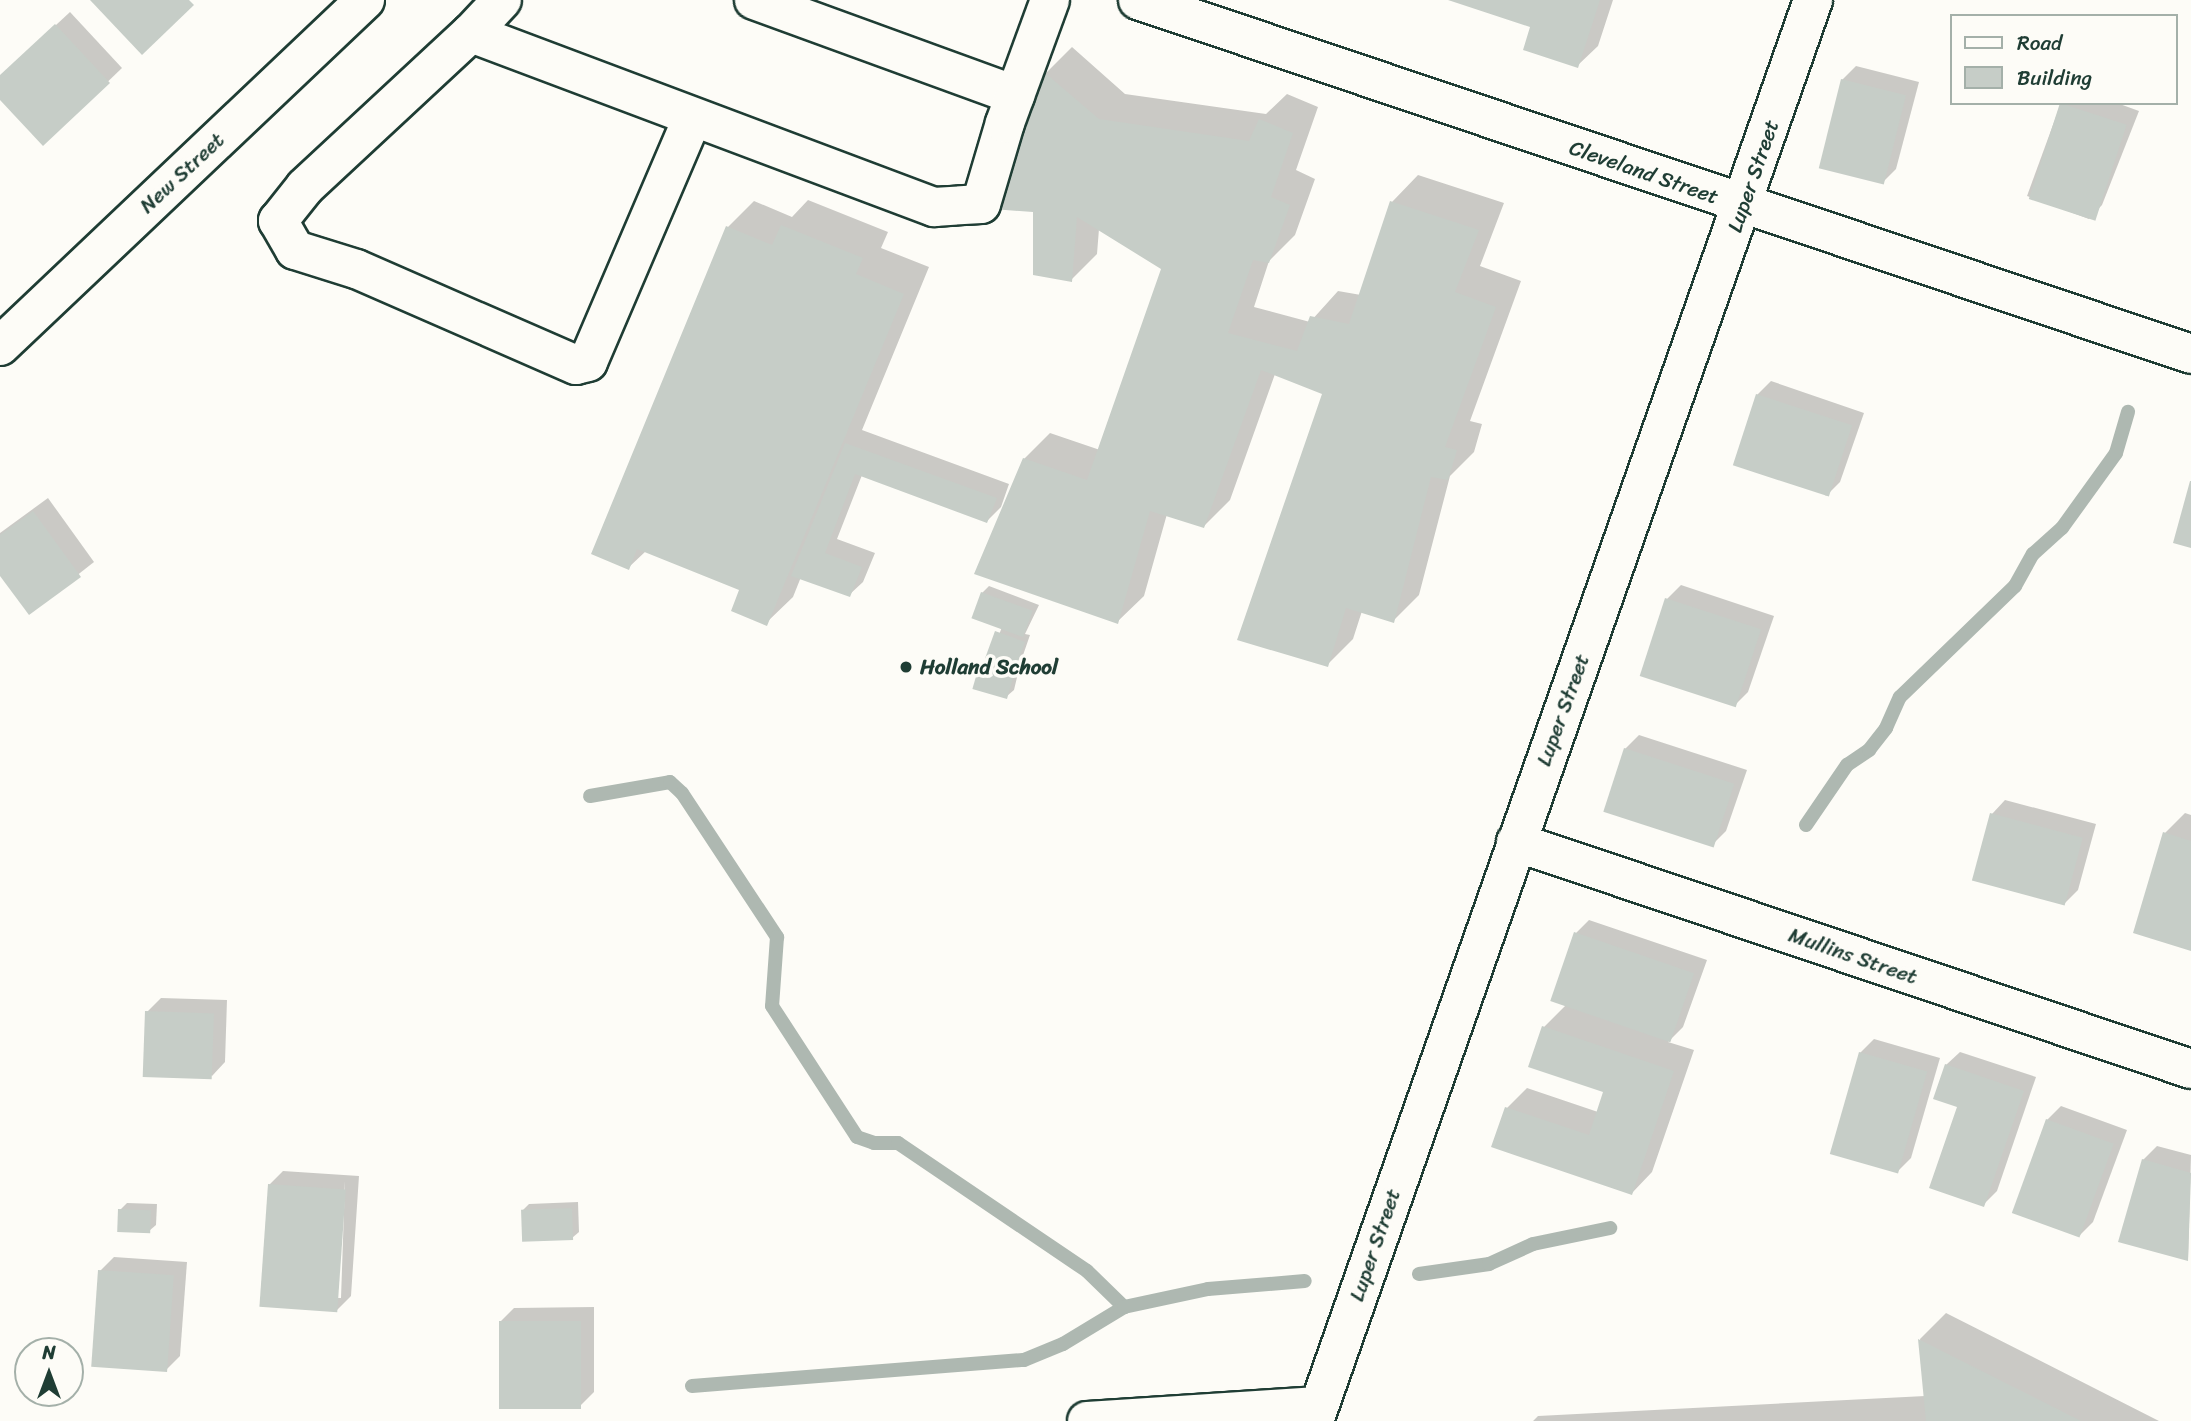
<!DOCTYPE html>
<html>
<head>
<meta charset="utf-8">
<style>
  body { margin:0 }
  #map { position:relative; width:2191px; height:1421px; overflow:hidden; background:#fdfcf7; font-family:Sriracha,sans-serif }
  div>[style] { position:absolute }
  .shadow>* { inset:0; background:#0003 }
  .stream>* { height:14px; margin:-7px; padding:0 7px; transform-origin:7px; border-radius:7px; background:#aeb8b1 }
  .building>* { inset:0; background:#c6cdc7; transform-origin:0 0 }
  .roads { filter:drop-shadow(2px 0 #1f3d34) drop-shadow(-2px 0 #1f3d34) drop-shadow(0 2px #1f3d34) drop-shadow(0 -2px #1f3d34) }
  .minor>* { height:38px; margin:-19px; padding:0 19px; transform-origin:19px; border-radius:19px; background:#fdfcf7 }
  .dots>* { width:19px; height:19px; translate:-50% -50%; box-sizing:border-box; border:4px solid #fdfcf7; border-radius:50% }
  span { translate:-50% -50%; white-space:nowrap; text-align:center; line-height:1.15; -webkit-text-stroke:7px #fdfcf7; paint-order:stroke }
  .street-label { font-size:21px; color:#1f3d34 }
  .poi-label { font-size:21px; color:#1f3d34; font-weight:700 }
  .left { translate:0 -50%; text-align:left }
  .legend { position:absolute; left:1950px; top:14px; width:228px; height:91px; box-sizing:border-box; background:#fdfcf7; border:2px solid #a4b0a9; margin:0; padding:9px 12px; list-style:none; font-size:21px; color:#1f3d34 }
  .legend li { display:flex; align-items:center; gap:14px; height:35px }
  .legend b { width:35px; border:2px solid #a4b0a9 }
  .north { position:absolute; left:14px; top:1337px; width:70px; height:70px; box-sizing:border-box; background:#fdfcf7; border:2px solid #a4b0a9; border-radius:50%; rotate:0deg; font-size:19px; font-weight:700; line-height:28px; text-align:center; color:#1f3d34 }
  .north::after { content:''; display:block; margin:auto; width:24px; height:32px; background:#1f3d34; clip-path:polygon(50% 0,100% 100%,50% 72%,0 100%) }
</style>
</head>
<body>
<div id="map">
  <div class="shadow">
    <i style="clip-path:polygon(1452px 0,1613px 0,1598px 46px,1577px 66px,1532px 26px)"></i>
    <i style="clip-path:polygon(70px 12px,122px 68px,43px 144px,0 98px,0 77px)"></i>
    <i style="clip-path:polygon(1072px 47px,1125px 94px,1266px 114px,1287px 94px,1318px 107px,1296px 170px,1315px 179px,1295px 235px,1269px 261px,1254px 307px,1310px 322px,1338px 291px,1361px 295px,1392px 202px,1418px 175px,1504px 203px,1480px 266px,1521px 281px,1470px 421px,1482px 424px,1474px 452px,1450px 476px,1419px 595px,1393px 621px,1362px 611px,1353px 639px,1327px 665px,1325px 393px,1275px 374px,1230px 500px,1204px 526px,1167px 514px,1144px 596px,1117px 622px,1024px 459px,1050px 433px,1100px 450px,1163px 268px,1099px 229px,1097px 254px,1071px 280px,1035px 211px,996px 208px,1046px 73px)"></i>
    <i style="clip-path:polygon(1856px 66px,1919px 82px,1896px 169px,1882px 183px,1842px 80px)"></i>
    <i style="clip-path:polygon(2061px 103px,2117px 103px,2139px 111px,2102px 205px,2089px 219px,2027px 196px)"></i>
    <i style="clip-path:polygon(808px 200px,888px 232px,881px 248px,929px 267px,862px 430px,1009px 484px,1001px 507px,987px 521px,862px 475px,837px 539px,875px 553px,863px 582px,849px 595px,801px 577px,793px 597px,766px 623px,741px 589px,646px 551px,628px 568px,728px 227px,754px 201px,792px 217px)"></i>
    <i style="clip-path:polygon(1771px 381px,1864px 413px,1840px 482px,1826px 496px,1757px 395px)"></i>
    <i style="clip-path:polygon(48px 498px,94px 562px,29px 613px,0 573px,0 533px)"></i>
    <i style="clip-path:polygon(1681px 585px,1774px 616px,1748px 692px,1734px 706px,1667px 599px)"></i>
    <i style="clip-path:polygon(989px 586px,1039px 605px,1025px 634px,1030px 635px,1021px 661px,1014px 668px,1019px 669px,1014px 690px,1007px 696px,981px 667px,990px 658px,1002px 627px,982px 593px)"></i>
    <i style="clip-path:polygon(1639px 735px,1747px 770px,1726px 831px,1712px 845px,1625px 749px)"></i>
    <i style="clip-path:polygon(2005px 800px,2096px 824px,2078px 890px,2064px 904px,1992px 814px)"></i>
    <i style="clip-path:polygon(2185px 813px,2191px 815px,2191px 949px,2165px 833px)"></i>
    <i style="clip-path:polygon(1589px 920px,1707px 960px,1683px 1027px,1668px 1042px,1694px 1050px,1652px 1172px,1632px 1193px,1507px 1108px,1527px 1088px,1598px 1112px,1605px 1091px,1544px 1027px,1566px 1005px,1576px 933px)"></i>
    <i style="clip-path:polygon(161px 998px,227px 1000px,225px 1062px,212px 1076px,147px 1012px)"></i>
    <i style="clip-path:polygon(1874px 1039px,1940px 1058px,1911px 1158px,1897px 1172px,1860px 1053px)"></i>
    <i style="clip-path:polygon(1960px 1052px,2036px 1077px,1997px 1191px,1983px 1205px,1946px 1065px)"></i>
    <i style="clip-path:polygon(2061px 1106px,2127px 1130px,2093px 1222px,2079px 1236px,2047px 1120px)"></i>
    <i style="clip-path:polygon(2157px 1146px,2191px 1155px,2188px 1259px,2143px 1160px)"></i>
    <i style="clip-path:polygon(evenodd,283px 1171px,359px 1176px,351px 1296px,337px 1310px,269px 1185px,283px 1171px,345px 1181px,341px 1298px,337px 1298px,345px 1181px)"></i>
    <i style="clip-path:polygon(578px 1202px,579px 1232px,572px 1238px,523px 1210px,529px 1204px)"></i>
    <i style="clip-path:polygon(127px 1203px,157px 1204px,156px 1225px,149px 1231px,120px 1210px)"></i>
    <i style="clip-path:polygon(114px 1257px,187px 1262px,180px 1356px,166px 1370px,100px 1271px)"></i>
    <i style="clip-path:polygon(594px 1307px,594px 1392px,580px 1406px,500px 1322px,514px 1308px)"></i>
    <i style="clip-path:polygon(1946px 1313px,2159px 1421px,1533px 1421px,1538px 1416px,1925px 1396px,1920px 1339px)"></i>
  </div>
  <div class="stream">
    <i style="left:590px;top:796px;width:81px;rotate:-9.9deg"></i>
    <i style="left:670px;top:782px;width:16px;rotate:43deg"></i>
    <i style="left:682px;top:793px;width:173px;rotate:56.6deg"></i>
    <i style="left:777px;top:937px;width:69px;rotate:94.1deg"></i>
    <i style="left:772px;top:1006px;width:156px;rotate:57deg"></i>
    <i style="left:857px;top:1137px;width:18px;rotate:19deg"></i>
    <i style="left:874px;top:1143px;width:24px"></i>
    <i style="left:898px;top:1143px;width:228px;rotate:34.1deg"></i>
    <i style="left:1087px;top:1271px;width:52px;rotate:44.2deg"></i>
    <i style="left:1806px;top:825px;width:73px;rotate:-55.7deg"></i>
    <i style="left:1847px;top:765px;width:27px;rotate:-34deg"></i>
    <i style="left:1869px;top:750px;width:28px;rotate:-52deg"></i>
    <i style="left:1886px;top:728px;width:34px;rotate:-66deg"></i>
    <i style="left:1900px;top:697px;width:160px;rotate:-44deg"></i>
    <i style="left:2015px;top:586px;width:37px;rotate:-61deg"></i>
    <i style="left:2033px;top:554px;width:39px;rotate:-42deg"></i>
    <i style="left:2062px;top:528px;width:92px;rotate:-54.2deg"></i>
    <i style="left:2116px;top:453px;width:43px;rotate:-73.7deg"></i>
    <i style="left:1419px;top:1274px;width:71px;rotate:-8.1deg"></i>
    <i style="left:1489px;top:1264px;width:48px;rotate:-24.4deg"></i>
    <i style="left:1533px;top:1244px;width:79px;rotate:-11.7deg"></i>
    <i style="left:692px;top:1386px;width:333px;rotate:-4.5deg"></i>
    <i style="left:1024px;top:1360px;width:42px;rotate:-22.3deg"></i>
    <i style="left:1063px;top:1344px;width:71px;rotate:-31.2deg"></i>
    <i style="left:1124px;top:1307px;width:86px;rotate:-12.1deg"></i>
    <i style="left:1208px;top:1289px;width:97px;rotate:-4.7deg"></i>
  </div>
  <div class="building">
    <i style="clip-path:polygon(90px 0,189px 0,194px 5px,142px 55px)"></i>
    <i style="clip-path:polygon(1448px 0,1600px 0,1578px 68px,1523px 50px,1530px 27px)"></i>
    <i style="clip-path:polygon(55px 24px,110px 83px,43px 146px,0 100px,0 75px)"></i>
    <i style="clip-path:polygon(1044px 72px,1099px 119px,1249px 141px,1259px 119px,1293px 133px,1271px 197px,1290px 205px,1269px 263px,1253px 260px,1228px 333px,1297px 351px,1310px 316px,1349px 324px,1390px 201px,1479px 230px,1455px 292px,1496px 307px,1445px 447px,1457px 450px,1448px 480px,1431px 477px,1394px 623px,1346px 608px,1328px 667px,1237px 640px,1322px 394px,1261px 370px,1204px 528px,1150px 511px,1118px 624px,974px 574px,1023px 458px,1087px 480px,1161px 269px,1077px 217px,1072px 282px,1033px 275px,1033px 212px,993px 209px)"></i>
    <i style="left:1841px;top:79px;width:67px;height:92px;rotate:14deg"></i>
    <i style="left:2060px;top:103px;width:70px;height:101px;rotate:18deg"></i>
    <i style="clip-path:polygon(781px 225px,863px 258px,856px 274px,904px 294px,767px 626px,731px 611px,739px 590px,637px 549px,629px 570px,591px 554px,726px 226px,772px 245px)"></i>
    <i style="left:1756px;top:394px;width:101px;height:75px;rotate:18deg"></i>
    <i style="clip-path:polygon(845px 443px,997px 498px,987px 523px,855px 474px,825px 553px,862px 567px,850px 597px,791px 576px)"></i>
    <i style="clip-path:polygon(2190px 481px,2191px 481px,2191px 548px,2173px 543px)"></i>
    <i style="clip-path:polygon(33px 511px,81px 577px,29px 615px,0 576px,0 535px)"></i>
    <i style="left:981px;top:592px;width:55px;height:28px;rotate:20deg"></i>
    <i style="left:1665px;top:598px;width:101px;height:82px;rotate:18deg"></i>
    <i style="left:995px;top:631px;width:32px;height:29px;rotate:20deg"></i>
    <i style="left:979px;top:666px;width:36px;height:24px;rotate:16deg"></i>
    <i style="left:1624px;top:748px;width:116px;height:67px;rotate:18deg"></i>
    <i style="left:1990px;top:813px;width:96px;height:70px;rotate:15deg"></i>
    <i style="clip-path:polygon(2163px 832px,2191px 841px,2191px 951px,2133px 933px)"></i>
    <i style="left:1574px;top:932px;width:127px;height:73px;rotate:19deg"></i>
    <i style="left:145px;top:1011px;width:69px;height:66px;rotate:2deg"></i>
    <i style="clip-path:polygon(1542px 1026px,1674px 1071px,1632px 1195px,1491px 1147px,1505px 1107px,1589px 1135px,1603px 1092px,1528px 1067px)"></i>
    <i style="left:1859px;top:1052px;width:71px;height:106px;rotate:16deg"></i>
    <i style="clip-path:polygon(1945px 1064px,2024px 1091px,1984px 1207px,1929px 1188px,1957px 1107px,1933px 1099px)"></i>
    <i style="left:2046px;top:1119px;width:72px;height:100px;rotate:20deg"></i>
    <i style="clip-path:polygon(2142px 1159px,2191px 1173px,2188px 1261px,2118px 1242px)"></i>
    <i style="left:268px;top:1184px;width:78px;height:123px;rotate:4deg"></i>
    <i style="left:572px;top:1208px;width:32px;height:51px;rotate:88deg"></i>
    <i style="left:118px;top:1209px;width:33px;height:23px;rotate:2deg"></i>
    <i style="left:98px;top:1270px;width:76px;height:97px;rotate:4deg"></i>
    <i style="left:499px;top:1321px;width:82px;height:88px"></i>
    <i style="clip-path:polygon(1918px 1339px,2081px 1421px,1926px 1421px)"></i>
  </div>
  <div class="roads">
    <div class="minor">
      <i style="left:754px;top:0;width:278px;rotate:20deg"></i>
      <i style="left:1138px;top:0;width:1111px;rotate:18.58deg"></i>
      <i style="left:471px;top:33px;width:45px;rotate:-46.8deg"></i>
      <i style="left:692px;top:119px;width:264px;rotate:113.2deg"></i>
      <i style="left:588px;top:362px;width:12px;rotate:166deg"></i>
      <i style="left:576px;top:365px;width:240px;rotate:-156.4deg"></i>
      <i style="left:356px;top:269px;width:64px;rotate:-162.7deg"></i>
      <i style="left:295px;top:250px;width:34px;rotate:-120deg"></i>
      <i style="left:278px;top:221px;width:43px;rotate:-51.5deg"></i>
      <i style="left:305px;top:187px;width:226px;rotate:-42.9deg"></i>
      <i style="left:471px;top:33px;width:495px;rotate:20.6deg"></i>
      <i style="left:934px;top:207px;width:47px;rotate:-3.7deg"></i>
      <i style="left:981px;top:204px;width:84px;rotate:-73.5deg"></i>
      <i style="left:1005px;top:123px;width:131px;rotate:-69.9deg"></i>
      <i style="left:0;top:346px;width:503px;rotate:-43.47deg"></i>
      <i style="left:1516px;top:842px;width:712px;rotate:18.59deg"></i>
      <i style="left:1087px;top:1421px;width:232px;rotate:-3.7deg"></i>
      <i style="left:1314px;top:1421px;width:1506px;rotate:-70.65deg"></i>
    </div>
  </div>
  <div class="dots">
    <i style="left:906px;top:667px;background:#1f3d34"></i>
  </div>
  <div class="street-label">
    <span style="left:1644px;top:172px;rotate:19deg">Cleveland Street</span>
    <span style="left:182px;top:173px;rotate:-43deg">New Street</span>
    <span style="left:1753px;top:176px;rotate:-71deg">Luper Street</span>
    <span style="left:1563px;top:710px;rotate:-70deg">Luper Street</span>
    <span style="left:1853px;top:956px;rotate:19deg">Mullins Street</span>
    <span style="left:1375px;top:1245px;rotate:-71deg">Luper Street</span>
  </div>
  <div class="poi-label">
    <span class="left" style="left:920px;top:667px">Holland School</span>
  </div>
  <ul class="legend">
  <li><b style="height:9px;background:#fdfcf7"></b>Road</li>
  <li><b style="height:19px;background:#c6cdc7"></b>Building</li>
  </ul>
  <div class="north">N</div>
</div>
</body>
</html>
